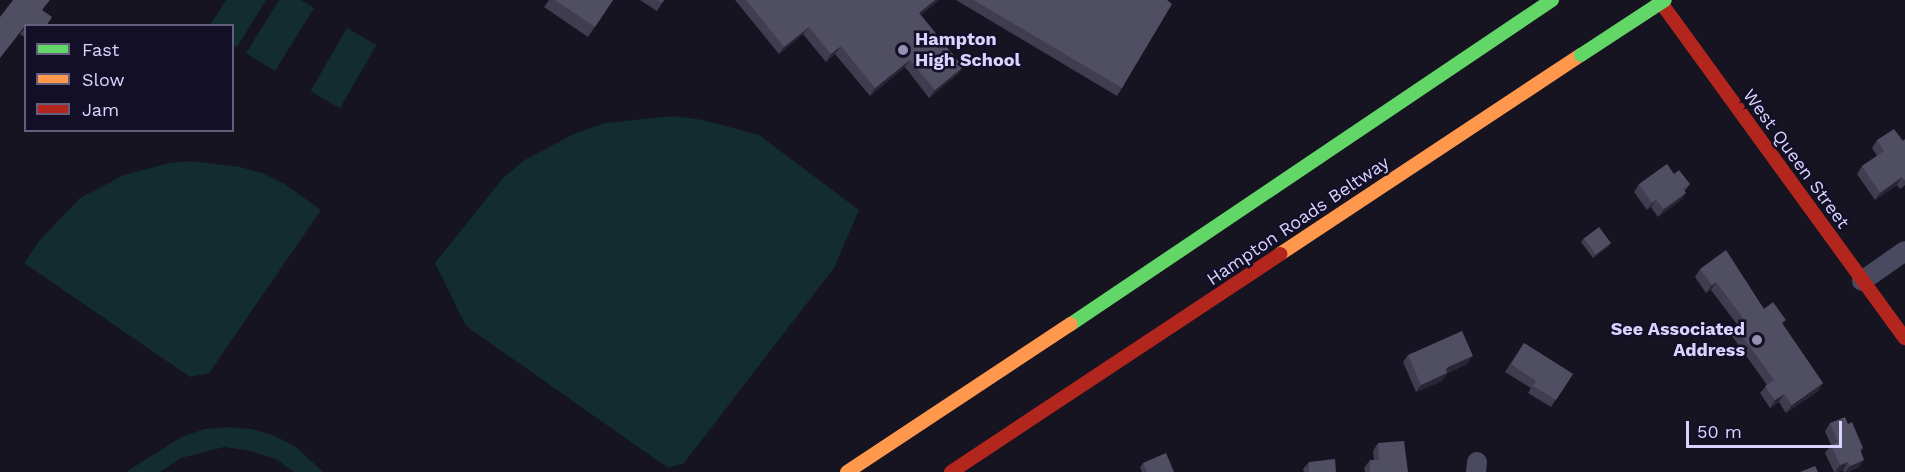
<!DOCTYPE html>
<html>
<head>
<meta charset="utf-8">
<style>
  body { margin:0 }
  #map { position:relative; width:1905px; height:472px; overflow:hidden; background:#161421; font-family:"Work Sans",sans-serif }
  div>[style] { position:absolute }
  .green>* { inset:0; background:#132c2d; transform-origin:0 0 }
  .street>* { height:20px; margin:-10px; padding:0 10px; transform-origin:10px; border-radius:10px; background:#4a4962 }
  .fast>* { height:14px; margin:-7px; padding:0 7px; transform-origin:7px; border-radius:7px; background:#63d668 }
  .slow>* { height:14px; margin:-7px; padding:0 7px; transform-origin:7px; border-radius:7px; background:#ff974d }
  .jam>* { height:14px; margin:-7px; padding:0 7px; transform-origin:7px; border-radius:7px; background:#b3261e }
  .fast-bridge>* { height:14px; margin:-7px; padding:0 7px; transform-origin:7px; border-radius:7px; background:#63d668 }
  .wall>* { inset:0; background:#403d50 }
  .shaded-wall>* { inset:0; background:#282635 }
  .building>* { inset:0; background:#504e63; transform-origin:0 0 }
  .dots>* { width:16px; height:16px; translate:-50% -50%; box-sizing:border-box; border:3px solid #130f26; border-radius:50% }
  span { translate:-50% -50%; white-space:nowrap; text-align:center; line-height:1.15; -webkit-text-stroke:5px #130f26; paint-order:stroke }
  .poi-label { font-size:18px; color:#d9d4ff; font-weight:700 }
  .left { translate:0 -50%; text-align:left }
  .right { translate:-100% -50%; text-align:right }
  .street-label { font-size:18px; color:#d9d4ff }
  .legend { position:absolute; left:24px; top:24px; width:210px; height:108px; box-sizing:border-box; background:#130f26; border:2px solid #625e7d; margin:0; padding:8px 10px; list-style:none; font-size:18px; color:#d9d4ff }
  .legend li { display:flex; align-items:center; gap:12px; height:30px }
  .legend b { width:30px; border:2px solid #625e7d }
  .scale { position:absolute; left:1686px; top:421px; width:156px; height:27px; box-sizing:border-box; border:3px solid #d9d4ff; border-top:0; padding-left:8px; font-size:18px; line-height:21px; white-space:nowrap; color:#d9d4ff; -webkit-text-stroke:4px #130f26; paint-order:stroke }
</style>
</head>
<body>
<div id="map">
  <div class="green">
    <i style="clip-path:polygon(226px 0,266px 0,237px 47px,233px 45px,232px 26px,210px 25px)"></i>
    <i style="clip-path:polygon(279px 0,301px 0,314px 8px,275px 71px,246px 53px)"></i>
    <i style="left:347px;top:28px;width:34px;height:73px;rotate:30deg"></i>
    <i style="clip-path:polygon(673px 116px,703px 120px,759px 135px,859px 210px,834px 268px,684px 463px,668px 468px,466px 326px,435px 263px,504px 177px,523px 161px,574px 134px,605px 123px)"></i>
    <i style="clip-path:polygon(191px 161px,240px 167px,262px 173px,283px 183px,321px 210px,209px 373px,190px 377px,24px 263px,40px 240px,80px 198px,124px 175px,170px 163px)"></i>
    <i style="clip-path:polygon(228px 427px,252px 429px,275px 436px,296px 447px,323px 472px,294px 472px,276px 459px,250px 451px,224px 447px,181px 458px,160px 472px,126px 472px,180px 438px,204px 429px)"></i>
  </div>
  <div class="street">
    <i style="left:1862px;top:281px;width:52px;rotate:-34.9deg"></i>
    <i style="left:1476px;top:472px;width:10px;rotate:-84deg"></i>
  </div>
  <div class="fast">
    <i style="left:1071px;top:324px;width:580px;rotate:-33.96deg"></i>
  </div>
  <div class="slow">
    <i style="left:1280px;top:254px;width:361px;rotate:-33.5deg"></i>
    <i style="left:847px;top:472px;width:268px;rotate:-33.5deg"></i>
  </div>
  <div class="jam">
    <i style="left:1659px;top:0;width:418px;rotate:54deg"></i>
    <i style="left:951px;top:472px;width:395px;rotate:-33.5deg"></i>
  </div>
  <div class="fast-bridge">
    <i style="left:1581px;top:55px;width:100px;rotate:-33.2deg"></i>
  </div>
  <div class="wall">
    <i style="clip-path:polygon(549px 0,613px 0,588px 37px,544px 7px)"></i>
    <i style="clip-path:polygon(640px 0,664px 0,657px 11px)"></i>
    <i style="clip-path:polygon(735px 0,939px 0,921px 15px,963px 67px,958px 74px,929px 98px,905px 67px,870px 96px,835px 54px,826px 62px,803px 34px,779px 54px)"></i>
    <i style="clip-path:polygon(956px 0,1167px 0,1122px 88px,1117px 96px)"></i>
    <i style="clip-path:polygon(26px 26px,26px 38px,20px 34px)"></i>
    <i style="clip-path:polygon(1877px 140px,1903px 141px,1905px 185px,1900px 189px,1897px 185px,1875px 200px,1857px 174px,1862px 166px,1877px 156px,1872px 148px)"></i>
    <i style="clip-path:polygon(1674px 174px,1690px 184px,1685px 191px,1681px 200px,1658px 217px,1651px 207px,1647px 210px,1634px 192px,1639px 184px)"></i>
    <i style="clip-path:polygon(1584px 238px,1611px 243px,1608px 247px,1593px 258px,1581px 242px)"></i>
    <i style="clip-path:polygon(1700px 269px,1764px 309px,1783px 325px,1823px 383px,1818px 391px,1786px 413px,1779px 402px,1770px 408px,1760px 393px,1767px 385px,1732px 336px,1739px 327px,1711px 290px,1706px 293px,1695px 277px)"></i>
    <i style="clip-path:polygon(1524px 343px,1573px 374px,1551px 407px,1528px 393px,1531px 388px,1505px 372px)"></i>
    <i style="clip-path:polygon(1408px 355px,1467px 364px,1447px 373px,1442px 381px,1416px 392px,1403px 362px)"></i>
    <i style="clip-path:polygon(1830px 423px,1863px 448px,1861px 451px,1859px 467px,1848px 472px,1844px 472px,1843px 470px,1837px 472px,1834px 472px,1825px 453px,1831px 445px,1825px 431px)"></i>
    <i style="clip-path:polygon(1378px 443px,1408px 472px,1365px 472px,1364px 468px,1370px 460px,1374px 460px,1373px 451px)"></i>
    <i style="clip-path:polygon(1309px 462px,1336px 472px,1304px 472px,1303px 469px)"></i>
    <i style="clip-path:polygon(1143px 463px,1174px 472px,1142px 472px,1140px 467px)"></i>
  </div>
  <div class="shaded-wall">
    <i style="clip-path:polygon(935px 0,939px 0,914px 21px,919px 13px)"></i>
    <i style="clip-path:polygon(809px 27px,803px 34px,779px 54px,784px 47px)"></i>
    <i style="clip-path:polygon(841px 46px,835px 54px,826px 62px,831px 54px)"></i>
    <i style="clip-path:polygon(910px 60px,905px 67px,870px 96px,875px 88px)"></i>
    <i style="clip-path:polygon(963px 67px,958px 74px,929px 98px,935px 90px)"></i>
    <i style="clip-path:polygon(1902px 177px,1897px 185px,1875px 200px,1880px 193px)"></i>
    <i style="clip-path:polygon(1686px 193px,1681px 200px,1658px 217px,1664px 209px)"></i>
    <i style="clip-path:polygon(1656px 200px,1651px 207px,1647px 210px,1652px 203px)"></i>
    <i style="clip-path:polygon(1611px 243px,1608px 247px,1593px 258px,1596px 254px)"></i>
    <i style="clip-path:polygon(1716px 282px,1711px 290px,1706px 293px,1712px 285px)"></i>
    <i style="clip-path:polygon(1473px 356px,1467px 364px,1443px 374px,1447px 373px,1442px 381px,1416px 392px,1421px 385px,1448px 367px)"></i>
    <i style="clip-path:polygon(1823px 383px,1818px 391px,1786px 413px,1792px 405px)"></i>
    <i style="clip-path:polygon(1784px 394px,1779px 402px,1770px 408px,1775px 400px)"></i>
    <i style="clip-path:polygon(1864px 460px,1859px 467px,1848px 472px,1845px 472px,1850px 466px)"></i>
    <i style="clip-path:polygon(1848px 462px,1843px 470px,1835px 472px,1840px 465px)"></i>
  </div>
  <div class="building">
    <i style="clip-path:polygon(13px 0,50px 0,42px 10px,52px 17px,46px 26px,25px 26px,0 58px,0 17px)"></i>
    <i style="clip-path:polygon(555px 0,613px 0,595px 27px)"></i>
    <i style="clip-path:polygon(657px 0,664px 0,662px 3px)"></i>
    <i style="clip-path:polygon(746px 0,935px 0,919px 13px,963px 67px,935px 90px,910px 60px,875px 88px,841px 46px,831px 54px,809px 27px,784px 47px)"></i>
    <i style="clip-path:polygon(974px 0,1167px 0,1172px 4px,1122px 88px)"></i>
    <i style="clip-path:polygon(1894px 129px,1903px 141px,1905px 139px,1905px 181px,1902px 177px,1880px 193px,1862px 166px,1884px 151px,1877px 140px)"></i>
    <i style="clip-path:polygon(1667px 164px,1674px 174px,1679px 170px,1690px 184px,1683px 189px,1686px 193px,1664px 209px,1656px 200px,1652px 203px,1639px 184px)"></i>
    <i style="left:1599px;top:227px;width:20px;height:19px;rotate:53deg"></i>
    <i style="clip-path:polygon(1726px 250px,1764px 309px,1773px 302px,1786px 320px,1782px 323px,1823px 383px,1792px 405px,1784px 394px,1775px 400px,1765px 386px,1774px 380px,1737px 329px,1746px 322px,1716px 282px,1712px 285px,1700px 269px)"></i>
    <i style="clip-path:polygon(1462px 331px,1473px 356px,1448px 367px,1446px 370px,1447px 373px,1421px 385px,1408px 355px)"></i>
    <i style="clip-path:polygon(1524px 343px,1573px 374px,1556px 400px,1533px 386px,1536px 381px,1511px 364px)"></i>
    <i style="clip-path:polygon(1845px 417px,1848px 424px,1852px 422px,1863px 448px,1860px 449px,1864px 460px,1850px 466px,1848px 462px,1840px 465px,1831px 445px,1838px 442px,1830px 423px)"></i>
    <i style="clip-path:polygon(1404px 441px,1408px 472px,1370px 472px,1370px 460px,1379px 460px,1378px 443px)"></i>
    <i style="clip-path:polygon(1166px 453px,1174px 472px,1147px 472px,1143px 463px)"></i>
    <i style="clip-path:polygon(1335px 459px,1336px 472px,1309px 472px,1309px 462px)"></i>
    <i style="clip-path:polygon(1815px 466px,1818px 472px,1800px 472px)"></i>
  </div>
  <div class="dots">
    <i style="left:903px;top:50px;background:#9591b1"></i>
    <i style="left:1757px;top:340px;background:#9591b1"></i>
  </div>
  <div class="poi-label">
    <span class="left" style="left:915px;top:50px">Hampton<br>High School</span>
    <span class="right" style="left:1745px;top:340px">See Associated<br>Address</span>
  </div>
  <div class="street-label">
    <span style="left:1796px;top:159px;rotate:54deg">West Queen Street</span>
    <span style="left:1298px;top:221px;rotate:-34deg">Hampton Roads Beltway</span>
  </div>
  <ul class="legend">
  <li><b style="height:8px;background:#63d668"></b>Fast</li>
  <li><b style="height:8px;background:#ff974d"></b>Slow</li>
  <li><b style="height:8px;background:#b3261e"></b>Jam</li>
  </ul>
  <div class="scale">50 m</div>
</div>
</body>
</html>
